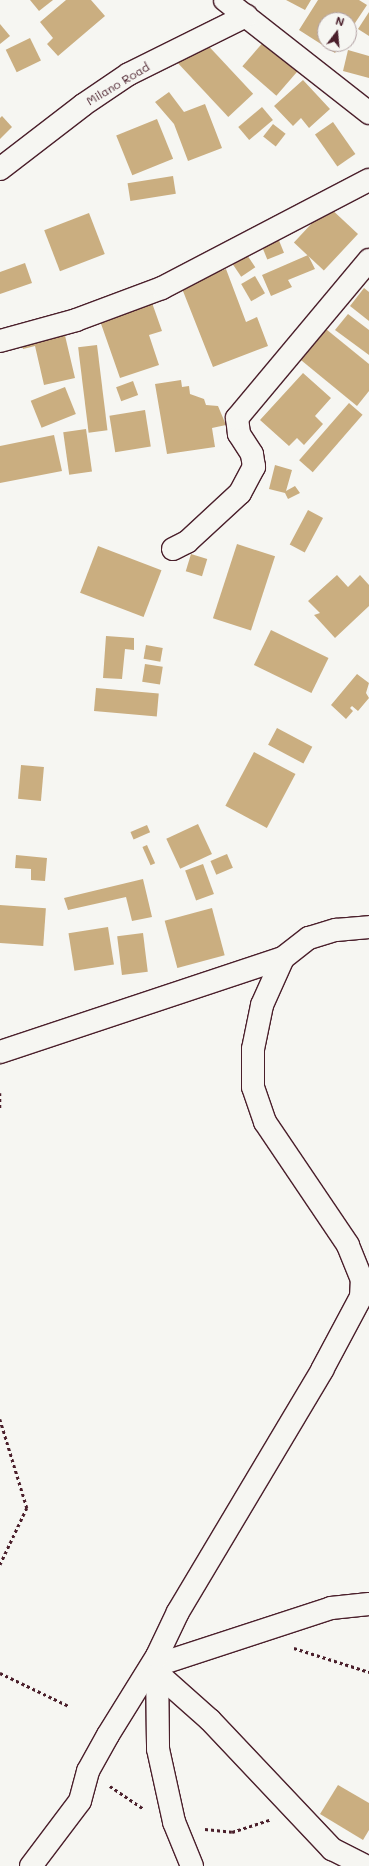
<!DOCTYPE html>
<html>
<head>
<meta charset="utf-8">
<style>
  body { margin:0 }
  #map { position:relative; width:369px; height:1866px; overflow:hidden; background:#f6f6f2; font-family:Mali,sans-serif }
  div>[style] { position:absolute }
  .building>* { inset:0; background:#caae80; transform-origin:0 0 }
  .path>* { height:2.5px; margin-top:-1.25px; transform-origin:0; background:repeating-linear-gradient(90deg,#4a1f2b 0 3px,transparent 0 6px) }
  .roads { filter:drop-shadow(1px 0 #4a1f2b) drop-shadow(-1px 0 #4a1f2b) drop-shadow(0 1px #4a1f2b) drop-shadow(0 -1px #4a1f2b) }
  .minor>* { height:22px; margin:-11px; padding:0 11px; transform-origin:11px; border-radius:11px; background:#f6f6f2 }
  span { translate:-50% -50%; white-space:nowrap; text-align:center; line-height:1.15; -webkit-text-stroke:4px #f6f6f2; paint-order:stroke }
  .street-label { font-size:12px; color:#4a1f2b }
  .north { position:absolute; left:317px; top:12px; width:40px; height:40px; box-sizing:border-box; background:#f6f6f2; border:1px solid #b1a0a2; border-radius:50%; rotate:16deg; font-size:11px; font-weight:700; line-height:16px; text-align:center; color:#4a1f2b }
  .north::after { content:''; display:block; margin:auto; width:14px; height:18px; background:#4a1f2b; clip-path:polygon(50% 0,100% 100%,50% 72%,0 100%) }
</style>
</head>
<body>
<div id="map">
  <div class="building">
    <i style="clip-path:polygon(30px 0,53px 0,39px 11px)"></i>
    <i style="clip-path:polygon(66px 0,91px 0,105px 16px,58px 56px,47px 44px,53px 38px,40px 22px)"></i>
    <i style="clip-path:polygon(286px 0,311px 0,305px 10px)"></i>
    <i style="clip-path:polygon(318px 0,359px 0,367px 5px,349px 32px,349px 20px,325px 20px,325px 44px,341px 44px,335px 53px,299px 30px)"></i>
    <i style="clip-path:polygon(369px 12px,369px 36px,358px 29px)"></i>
    <i style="clip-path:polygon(0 24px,10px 36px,0 44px)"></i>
    <i style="left:30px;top:38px;width:25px;height:27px;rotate:64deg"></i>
    <i style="left:202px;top:39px;width:75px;height:34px;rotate:47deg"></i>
    <i style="left:266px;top:39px;width:45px;height:36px;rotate:41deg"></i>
    <i style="clip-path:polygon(348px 50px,369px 56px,369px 78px,343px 71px)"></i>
    <i style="clip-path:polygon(303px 80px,330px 109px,309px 128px,301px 118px,293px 126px,274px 106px)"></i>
    <i style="clip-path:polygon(169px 92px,184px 112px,205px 104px,222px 148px,188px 161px,174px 124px,155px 102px)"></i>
    <i style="left:262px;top:107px;width:17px;height:31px;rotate:50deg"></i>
    <i style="clip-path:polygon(2px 116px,12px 127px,0 139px,0 118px)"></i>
    <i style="left:157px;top:119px;width:43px;height:44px;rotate:68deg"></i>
    <i style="left:333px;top:122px;width:39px;height:22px;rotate:55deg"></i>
    <i style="left:273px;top:124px;width:16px;height:16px;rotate:38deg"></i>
    <i style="left:173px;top:176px;width:18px;height:46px;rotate:81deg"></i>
    <i style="left:328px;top:206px;width:41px;height:50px;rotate:43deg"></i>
    <i style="left:89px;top:213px;width:44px;height:48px;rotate:69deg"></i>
    <i style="left:278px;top:238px;width:16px;height:18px;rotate:68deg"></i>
    <i style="left:243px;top:249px;width:22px;height:17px;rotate:56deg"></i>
    <i style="clip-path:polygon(308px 255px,315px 269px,288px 280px,292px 287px,271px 296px,262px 275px)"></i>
    <i style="clip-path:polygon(25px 263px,32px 283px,0 294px,0 272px)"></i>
    <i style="clip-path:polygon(226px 269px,246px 322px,257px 317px,268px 346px,213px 367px,181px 286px)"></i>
    <i style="left:255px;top:276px;width:20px;height:16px;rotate:60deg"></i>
    <i style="clip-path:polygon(364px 288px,369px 292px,369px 321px,350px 306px)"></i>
    <i style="clip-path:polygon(151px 300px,162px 331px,149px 335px,159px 365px,120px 378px,99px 318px)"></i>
    <i style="clip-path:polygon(348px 314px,369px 330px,369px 355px,335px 330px)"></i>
    <i style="clip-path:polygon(321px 325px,369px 364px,369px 391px,357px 406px,296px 356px)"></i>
    <i style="clip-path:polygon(63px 327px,75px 378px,44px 385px,35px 346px,23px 349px,20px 337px)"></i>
    <i style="left:97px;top:345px;width:86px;height:19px;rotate:83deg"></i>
    <i style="clip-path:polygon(303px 373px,331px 398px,315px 416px,323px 424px,304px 445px,297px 438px,289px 446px,260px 420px)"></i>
    <i style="clip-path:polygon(181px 380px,182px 387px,189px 386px,190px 394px,204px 399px,206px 405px,218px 406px,226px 425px,212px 428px,215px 447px,167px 454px,155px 384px)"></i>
    <i style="left:133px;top:381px;width:15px;height:18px;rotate:70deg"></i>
    <i style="left:65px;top:387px;width:29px;height:37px;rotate:68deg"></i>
    <i style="left:349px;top:403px;width:18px;height:76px;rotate:41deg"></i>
    <i style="left:145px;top:410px;width:37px;height:36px;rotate:81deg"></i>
    <i style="left:86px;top:429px;width:43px;height:23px;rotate:82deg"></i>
    <i style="clip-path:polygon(54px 435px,62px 471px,0 483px,0 446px)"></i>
    <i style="clip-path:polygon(275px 465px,292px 470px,286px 491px,295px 486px,300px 493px,288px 499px,285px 493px,269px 489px)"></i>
    <i style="left:308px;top:510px;width:17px;height:39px;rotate:28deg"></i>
    <i style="left:237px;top:544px;width:40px;height:78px;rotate:18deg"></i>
    <i style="left:98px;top:546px;width:68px;height:50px;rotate:21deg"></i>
    <i style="left:191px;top:554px;width:17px;height:18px;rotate:17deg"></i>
    <i style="clip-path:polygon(337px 575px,348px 587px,360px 575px,369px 585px,369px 606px,335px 638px,314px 615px,320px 613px,308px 601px)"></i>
    <i style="left:271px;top:630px;width:64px;height:39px;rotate:26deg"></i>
    <i style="clip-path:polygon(106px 636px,134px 638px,134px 650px,125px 649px,122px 679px,103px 678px)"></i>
    <i style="left:146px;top:645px;width:17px;height:14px;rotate:10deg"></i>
    <i style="left:145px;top:664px;width:18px;height:18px;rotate:9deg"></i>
    <i style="clip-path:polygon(357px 674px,369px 683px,366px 693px,369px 698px,358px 711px,352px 706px,350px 708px,353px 711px,346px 719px,331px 705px)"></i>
    <i style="left:96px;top:688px;width:63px;height:23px;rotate:5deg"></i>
    <i style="left:277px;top:728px;width:40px;height:19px;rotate:28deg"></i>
    <i style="left:254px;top:752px;width:47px;height:61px;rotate:28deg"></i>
    <i style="left:21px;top:765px;width:23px;height:34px;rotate:5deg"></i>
    <i style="left:198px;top:824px;width:33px;height:35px;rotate:65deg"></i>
    <i style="left:147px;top:825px;width:8px;height:18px;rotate:67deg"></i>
    <i style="left:147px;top:845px;width:20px;height:5px;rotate:66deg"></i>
    <i style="left:227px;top:854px;width:15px;height:18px;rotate:67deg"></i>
    <i style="clip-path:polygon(16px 855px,47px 858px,45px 881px,31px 880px,31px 869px,15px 868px)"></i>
    <i style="left:203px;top:864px;width:32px;height:19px;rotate:70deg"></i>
    <i style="clip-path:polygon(143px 879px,152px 917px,132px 921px,126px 897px,68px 910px,64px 898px)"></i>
    <i style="left:0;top:905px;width:46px;height:38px;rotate:4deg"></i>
    <i style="left:212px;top:908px;width:49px;height:49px;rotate:75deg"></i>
    <i style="left:108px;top:927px;width:38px;height:40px;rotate:81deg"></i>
    <i style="left:143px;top:933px;width:39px;height:26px;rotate:83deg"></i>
    <i style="clip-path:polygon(338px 1785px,369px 1803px,369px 1830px,363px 1840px,320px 1814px)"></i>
  </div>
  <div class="path">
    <i style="left:0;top:1093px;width:17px;rotate:90deg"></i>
    <i style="left:0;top:1419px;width:93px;rotate:73.1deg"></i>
    <i style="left:27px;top:1508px;width:63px;rotate:115.3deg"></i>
    <i style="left:294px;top:1648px;width:79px;rotate:17.7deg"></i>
    <i style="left:0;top:1673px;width:76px;rotate:25.6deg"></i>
    <i style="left:110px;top:1786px;width:41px;rotate:34.1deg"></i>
    <i style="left:205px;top:1829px;width:27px;rotate:6deg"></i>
    <i style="left:232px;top:1832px;width:40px;rotate:-18deg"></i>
  </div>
  <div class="roads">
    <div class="minor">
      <i style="left:225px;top:0;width:183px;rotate:38.1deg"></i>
      <i style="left:0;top:169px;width:105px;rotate:-37.6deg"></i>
      <i style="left:83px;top:105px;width:55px;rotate:-34deg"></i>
      <i style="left:129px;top:74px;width:131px;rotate:-26.4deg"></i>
      <i style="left:0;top:341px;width:79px;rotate:-15.4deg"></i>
      <i style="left:76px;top:320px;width:92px;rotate:-20.4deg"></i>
      <i style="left:162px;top:288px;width:233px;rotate:-27.6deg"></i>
      <i style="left:173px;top:549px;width:16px;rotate:-27deg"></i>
      <i style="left:187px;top:542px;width:72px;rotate:-42.8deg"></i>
      <i style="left:240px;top:493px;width:30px;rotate:-62deg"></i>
      <i style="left:254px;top:467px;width:13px;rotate:-99deg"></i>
      <i style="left:252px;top:454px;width:24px;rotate:-123deg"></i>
      <i style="left:239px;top:434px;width:16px;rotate:-97deg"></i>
      <i style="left:237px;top:418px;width:206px;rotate:-50.1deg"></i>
      <i style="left:0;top:1052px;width:298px;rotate:-18.4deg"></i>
      <i style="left:157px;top:1663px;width:86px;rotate:89.3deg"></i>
      <i style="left:158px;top:1749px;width:75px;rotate:77.6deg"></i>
      <i style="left:174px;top:1822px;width:48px;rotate:67.8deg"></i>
      <i style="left:157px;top:1665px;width:183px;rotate:-18.1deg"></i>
      <i style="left:331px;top:1608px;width:38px;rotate:-6deg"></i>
      <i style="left:157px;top:1673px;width:71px;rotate:41.6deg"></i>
      <i style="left:210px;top:1720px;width:178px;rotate:46.6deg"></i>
      <i style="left:332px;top:1849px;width:37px;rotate:27deg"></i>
      <i style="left:31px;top:1866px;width:81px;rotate:-53deg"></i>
      <i style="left:80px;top:1801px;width:31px;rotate:-75deg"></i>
      <i style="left:88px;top:1771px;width:41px;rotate:-60.9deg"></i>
      <i style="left:108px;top:1735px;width:93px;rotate:-58.2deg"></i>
      <i style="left:157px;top:1656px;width:49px;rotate:-64.5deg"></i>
      <i style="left:178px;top:1612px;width:282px;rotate:-59.2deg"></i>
      <i style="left:322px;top:1370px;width:83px;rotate:-61.9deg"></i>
      <i style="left:361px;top:1297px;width:17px;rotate:-87deg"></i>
      <i style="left:362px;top:1280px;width:38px;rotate:-112deg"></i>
      <i style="left:348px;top:1245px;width:148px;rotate:-124deg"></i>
      <i style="left:265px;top:1122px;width:37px;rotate:-109deg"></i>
      <i style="left:253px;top:1087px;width:38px;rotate:-90deg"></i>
      <i style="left:253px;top:1049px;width:45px;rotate:-78.4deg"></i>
      <i style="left:262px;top:1005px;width:51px;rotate:-65.9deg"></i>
      <i style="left:283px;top:958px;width:33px;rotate:-38deg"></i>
      <i style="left:309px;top:938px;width:28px;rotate:-17deg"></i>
      <i style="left:336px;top:930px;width:33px;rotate:-5deg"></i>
    </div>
  </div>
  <div class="street-label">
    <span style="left:118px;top:84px;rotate:-31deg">Milano Road</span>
  </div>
  <div class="north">N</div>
</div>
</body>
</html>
